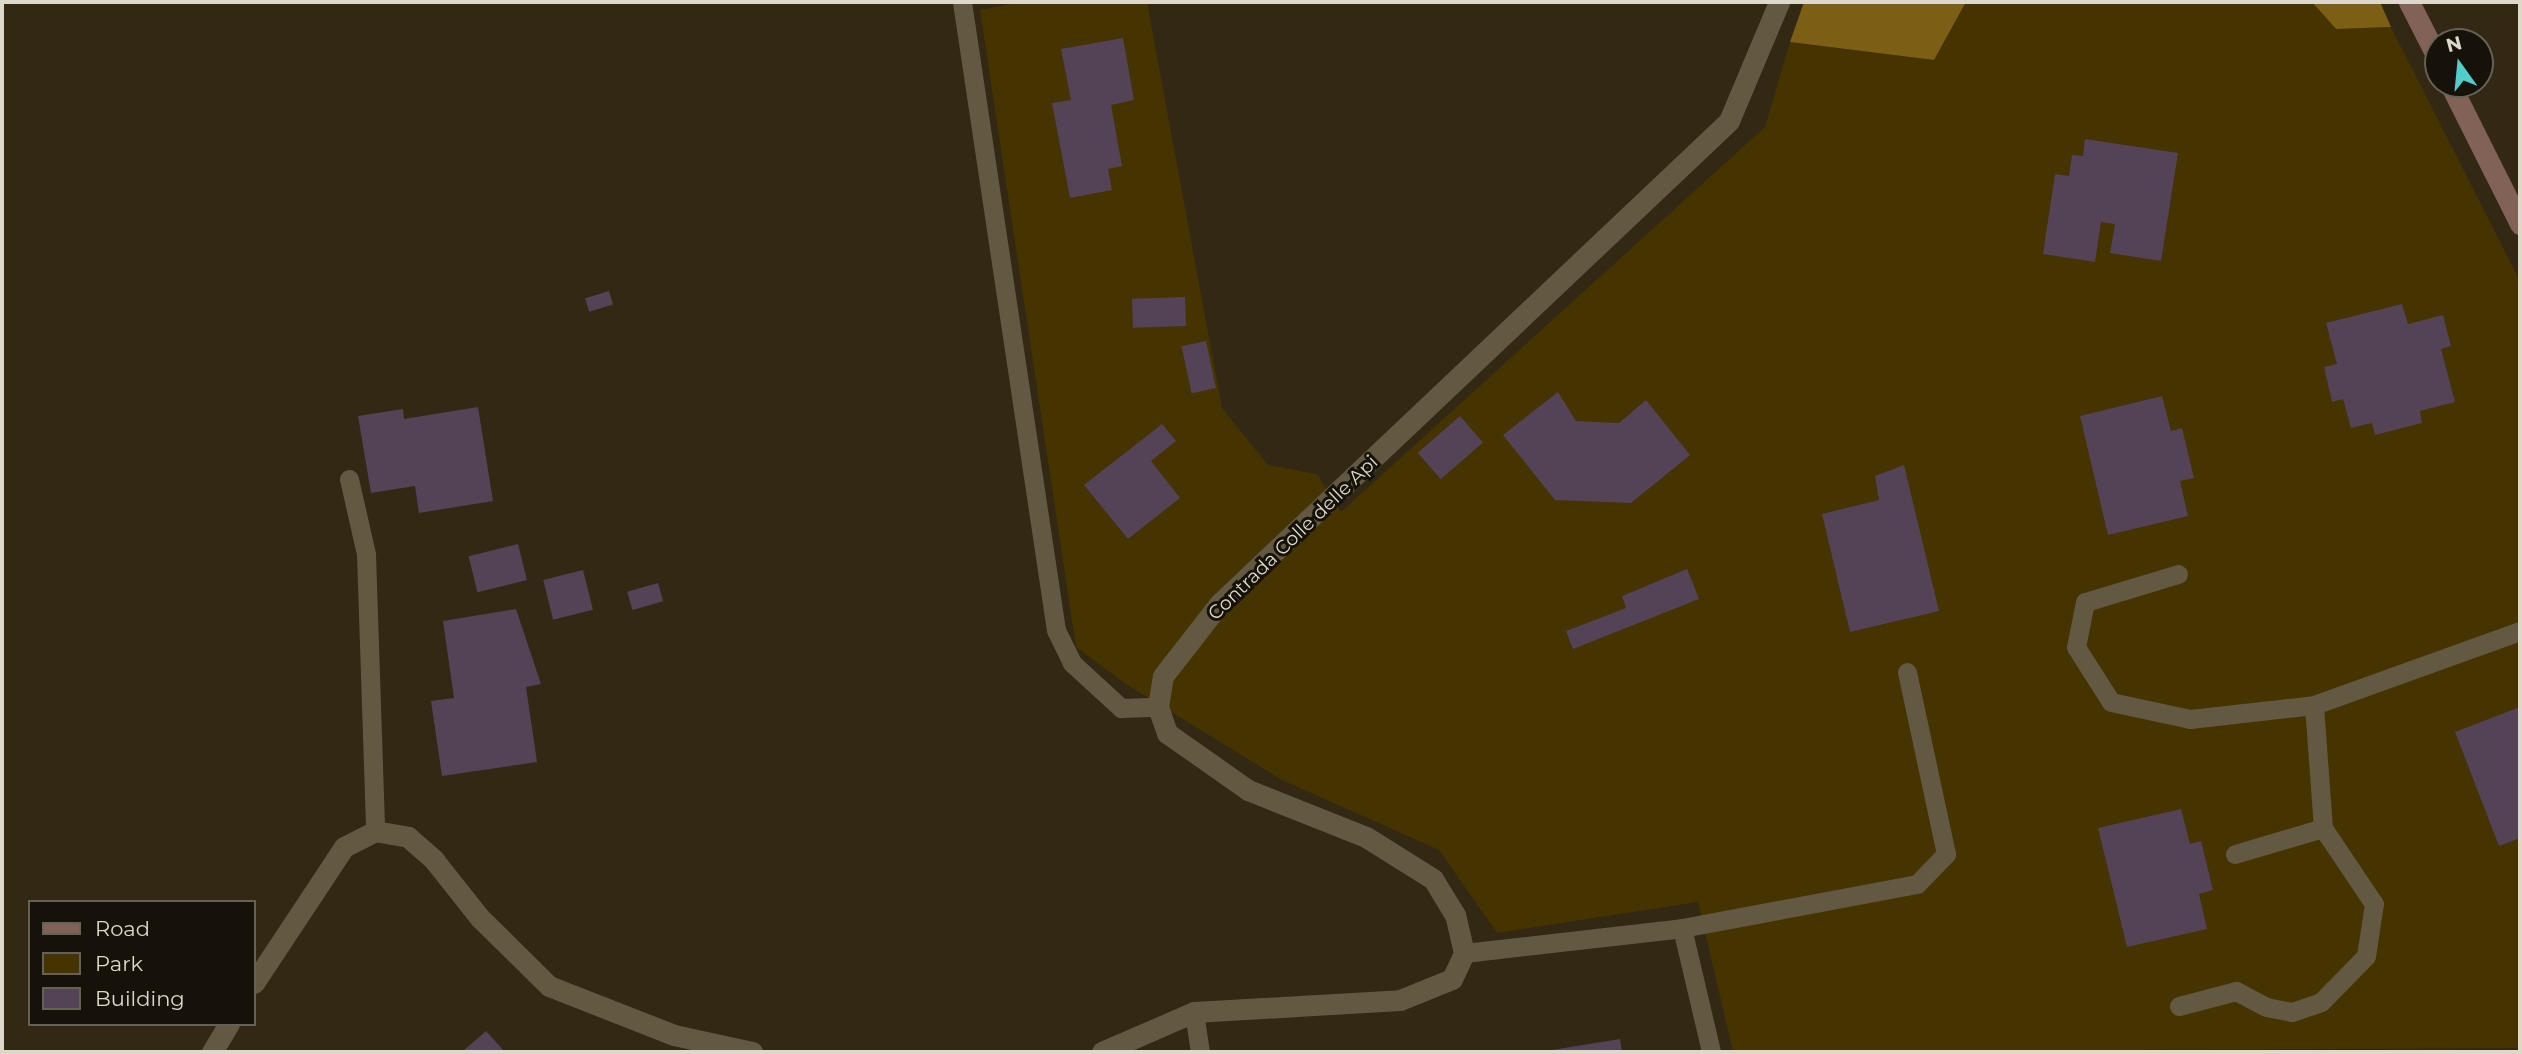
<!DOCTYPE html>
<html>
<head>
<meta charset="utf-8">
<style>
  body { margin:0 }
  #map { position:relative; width:2522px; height:1054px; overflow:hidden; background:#322813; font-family:Montserrat,sans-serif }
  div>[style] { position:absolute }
  .green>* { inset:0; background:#453300 }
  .forest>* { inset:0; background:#7c5f14 }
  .building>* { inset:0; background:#544356; transform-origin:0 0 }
  .lane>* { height:19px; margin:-9.5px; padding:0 9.5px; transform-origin:9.5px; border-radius:9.5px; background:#635942 }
  .street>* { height:21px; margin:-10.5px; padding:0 10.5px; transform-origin:10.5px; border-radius:10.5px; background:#635942 }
  .secondary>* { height:21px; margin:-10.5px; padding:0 10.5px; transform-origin:10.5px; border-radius:10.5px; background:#826256 }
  span { translate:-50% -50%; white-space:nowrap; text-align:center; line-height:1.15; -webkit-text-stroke:6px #161209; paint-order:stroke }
  .street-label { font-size:19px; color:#ded8cb }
  .frame { position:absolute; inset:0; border:4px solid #ded8cb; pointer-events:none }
  .legend { position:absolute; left:28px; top:900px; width:228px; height:126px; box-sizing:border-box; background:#161209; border:2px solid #666157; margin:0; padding:9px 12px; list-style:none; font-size:21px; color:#ded8cb }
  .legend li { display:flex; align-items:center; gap:14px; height:35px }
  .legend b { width:35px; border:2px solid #666157 }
  .north { position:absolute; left:2424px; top:28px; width:70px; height:70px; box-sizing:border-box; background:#161209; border:2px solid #666157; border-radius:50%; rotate:345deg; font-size:19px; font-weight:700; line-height:28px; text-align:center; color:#ded8cb }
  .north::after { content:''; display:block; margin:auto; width:24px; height:32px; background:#52cdcc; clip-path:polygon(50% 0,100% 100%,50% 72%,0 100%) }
</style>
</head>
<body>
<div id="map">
  <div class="green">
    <i style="clip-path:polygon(1022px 2px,1147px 2px,1222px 408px,1268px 465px,1317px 474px,1341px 512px,1765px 127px,1790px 42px,1934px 60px,1966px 2px,2312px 2px,2336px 29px,2391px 27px,2520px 281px,2520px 1048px,1733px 1052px,1698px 902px,1497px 933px,1439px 850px,1282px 780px,1124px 683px,1076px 647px,980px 10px)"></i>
  </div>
  <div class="forest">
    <i style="clip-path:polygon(1804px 2px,1966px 2px,1934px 60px,1790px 42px)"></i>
    <i style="clip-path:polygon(2312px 2px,2380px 2px,2391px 27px,2336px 29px)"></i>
  </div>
  <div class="building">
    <i style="clip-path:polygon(1123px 38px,1134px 100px,1111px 105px,1122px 166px,1108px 169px,1112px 190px,1070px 198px,1052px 103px,1071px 100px,1061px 49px)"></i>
    <i style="clip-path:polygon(2085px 139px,2178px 153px,2161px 261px,2110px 253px,2115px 224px,2101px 222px,2095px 262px,2043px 254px,2055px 174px,2069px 176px,2072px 155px,2083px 156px)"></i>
    <i style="left:609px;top:291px;width:14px;height:25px;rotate:73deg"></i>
    <i style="left:1185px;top:297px;width:29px;height:53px;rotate:88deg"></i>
    <i style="clip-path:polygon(2402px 304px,2408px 324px,2443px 315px,2451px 346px,2441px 349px,2455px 402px,2420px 411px,2422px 423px,2375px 435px,2372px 423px,2351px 428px,2343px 399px,2332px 402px,2324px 367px,2337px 364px,2326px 323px)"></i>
    <i style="left:1206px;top:341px;width:48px;height:25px;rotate:78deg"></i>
    <i style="clip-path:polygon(1558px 392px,1576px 421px,1619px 423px,1646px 400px,1690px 455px,1631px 503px,1555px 500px,1503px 435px)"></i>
    <i style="clip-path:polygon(2162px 396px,2171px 431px,2182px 428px,2194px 478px,2180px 481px,2188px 516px,2108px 535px,2080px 416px)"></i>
    <i style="clip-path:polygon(478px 407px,493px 501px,419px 513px,415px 486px,371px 493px,358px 416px,403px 409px,404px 419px)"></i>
    <i style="left:1460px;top:416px;width:35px;height:56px;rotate:49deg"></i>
    <i style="clip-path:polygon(1162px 424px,1176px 441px,1151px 461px,1180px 498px,1128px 539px,1084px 485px)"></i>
    <i style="clip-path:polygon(1904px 465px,1939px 611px,1850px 632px,1822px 514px,1879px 500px,1875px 476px)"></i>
    <i style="left:518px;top:544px;width:37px;height:51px;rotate:76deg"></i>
    <i style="clip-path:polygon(1687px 569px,1699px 599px,1573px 649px,1566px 631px,1626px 608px,1622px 596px)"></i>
    <i style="left:583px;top:570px;width:41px;height:41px;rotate:76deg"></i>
    <i style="left:658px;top:583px;width:19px;height:32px;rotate:74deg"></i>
    <i style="clip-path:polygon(516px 609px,541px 684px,526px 687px,537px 762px,442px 776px,431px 701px,454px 698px,443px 621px)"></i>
    <i style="clip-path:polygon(2520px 707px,2520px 838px,2499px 846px,2455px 732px)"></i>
    <i style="clip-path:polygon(2181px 809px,2190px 844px,2201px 841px,2213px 890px,2199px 894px,2207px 929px,2127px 947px,2098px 828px)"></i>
    <i style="clip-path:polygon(486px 1031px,505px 1052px,462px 1052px)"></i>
    <i style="clip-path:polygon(1620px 1039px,1622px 1052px,1546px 1052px,1546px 1051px)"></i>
  </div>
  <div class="lane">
    <i style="left:962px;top:2px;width:635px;rotate:81.49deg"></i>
    <i style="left:1056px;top:630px;width:37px;rotate:64deg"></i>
    <i style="left:1072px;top:663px;width:67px;rotate:42.6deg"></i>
    <i style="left:1121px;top:708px;width:37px;rotate:-2deg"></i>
    <i style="left:349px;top:479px;width:77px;rotate:77.2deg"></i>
    <i style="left:366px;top:554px;width:277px;rotate:88.1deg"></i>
    <i style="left:2178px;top:574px;width:97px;rotate:163.2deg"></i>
    <i style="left:2085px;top:602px;width:46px;rotate:101.3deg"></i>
    <i style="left:2076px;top:647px;width:65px;rotate:57.5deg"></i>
    <i style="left:2111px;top:702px;width:81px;rotate:12.1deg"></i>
    <i style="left:2190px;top:719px;width:125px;rotate:-6.4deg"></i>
    <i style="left:2314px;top:705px;width:219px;rotate:-19.8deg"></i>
    <i style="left:2235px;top:854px;width:92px;rotate:-16.5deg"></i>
    <i style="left:2323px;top:828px;width:123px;rotate:-94.2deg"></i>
    <i style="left:1682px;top:928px;width:127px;rotate:76.8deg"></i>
    <i style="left:1464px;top:953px;width:219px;rotate:-6.5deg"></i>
    <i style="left:1682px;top:928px;width:239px;rotate:-10.6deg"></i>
    <i style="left:1917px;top:884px;width:42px;rotate:-46deg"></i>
    <i style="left:1946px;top:854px;width:186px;rotate:-102.1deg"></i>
    <i style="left:2179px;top:1006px;width:59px;rotate:-14.7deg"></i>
    <i style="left:2236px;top:991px;width:34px;rotate:28deg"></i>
    <i style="left:2266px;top:1007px;width:26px;rotate:11deg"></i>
    <i style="left:2292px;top:1012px;width:31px;rotate:-19deg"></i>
    <i style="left:2321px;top:1002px;width:64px;rotate:-45.6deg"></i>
    <i style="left:2366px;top:956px;width:53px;rotate:-81.3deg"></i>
    <i style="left:2374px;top:904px;width:92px;rotate:-123.9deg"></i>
    <i style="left:1194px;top:1012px;width:40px;rotate:81.5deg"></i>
  </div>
  <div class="street">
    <i style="left:254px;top:983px;width:163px;rotate:-56.5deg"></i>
    <i style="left:344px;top:847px;width:35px;rotate:-27deg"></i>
    <i style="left:375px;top:831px;width:34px;rotate:10deg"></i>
    <i style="left:408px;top:837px;width:35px;rotate:41deg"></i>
    <i style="left:434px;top:860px;width:74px;rotate:51.6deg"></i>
    <i style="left:480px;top:918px;width:97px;rotate:44.6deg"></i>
    <i style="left:549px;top:986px;width:134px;rotate:21.4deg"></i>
    <i style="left:674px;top:1035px;width:80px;rotate:12.3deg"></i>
    <i style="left:212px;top:1052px;width:33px;rotate:-59deg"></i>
    <i style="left:1102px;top:1052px;width:100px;rotate:-23.5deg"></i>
    <i style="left:1194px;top:1012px;width:206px;rotate:-3.3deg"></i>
    <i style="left:1400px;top:1000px;width:56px;rotate:-22deg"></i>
    <i style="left:1452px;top:979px;width:29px;rotate:-65deg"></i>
    <i style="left:1464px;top:953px;width:39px;rotate:-103deg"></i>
    <i style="left:1455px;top:915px;width:42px;rotate:-121.4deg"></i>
    <i style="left:1433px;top:879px;width:79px;rotate:-147.9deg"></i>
    <i style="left:1366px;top:837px;width:127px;rotate:-158.3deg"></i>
    <i style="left:1248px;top:790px;width:99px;rotate:-144.9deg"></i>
    <i style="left:1167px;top:733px;width:28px;rotate:-109deg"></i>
    <i style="left:1158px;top:707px;width:31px;rotate:-81deg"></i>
    <i style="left:1163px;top:676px;width:91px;rotate:-52.1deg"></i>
    <i style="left:1219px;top:604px;width:702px;rotate:-43.44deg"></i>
    <i style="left:1729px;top:121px;width:129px;rotate:-67.2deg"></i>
  </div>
  <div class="secondary">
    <i style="left:2409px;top:2px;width:64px;rotate:63deg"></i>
    <i style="left:2450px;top:84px;width:157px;rotate:63.4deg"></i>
  </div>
  <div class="street-label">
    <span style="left:1293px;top:538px;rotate:-44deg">Contrada Colle delle Api</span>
  </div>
  <div class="frame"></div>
  <ul class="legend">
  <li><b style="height:9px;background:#826256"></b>Road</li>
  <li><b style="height:19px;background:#453300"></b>Park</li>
  <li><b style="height:19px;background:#544356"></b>Building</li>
  </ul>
  <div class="north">N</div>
</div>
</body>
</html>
